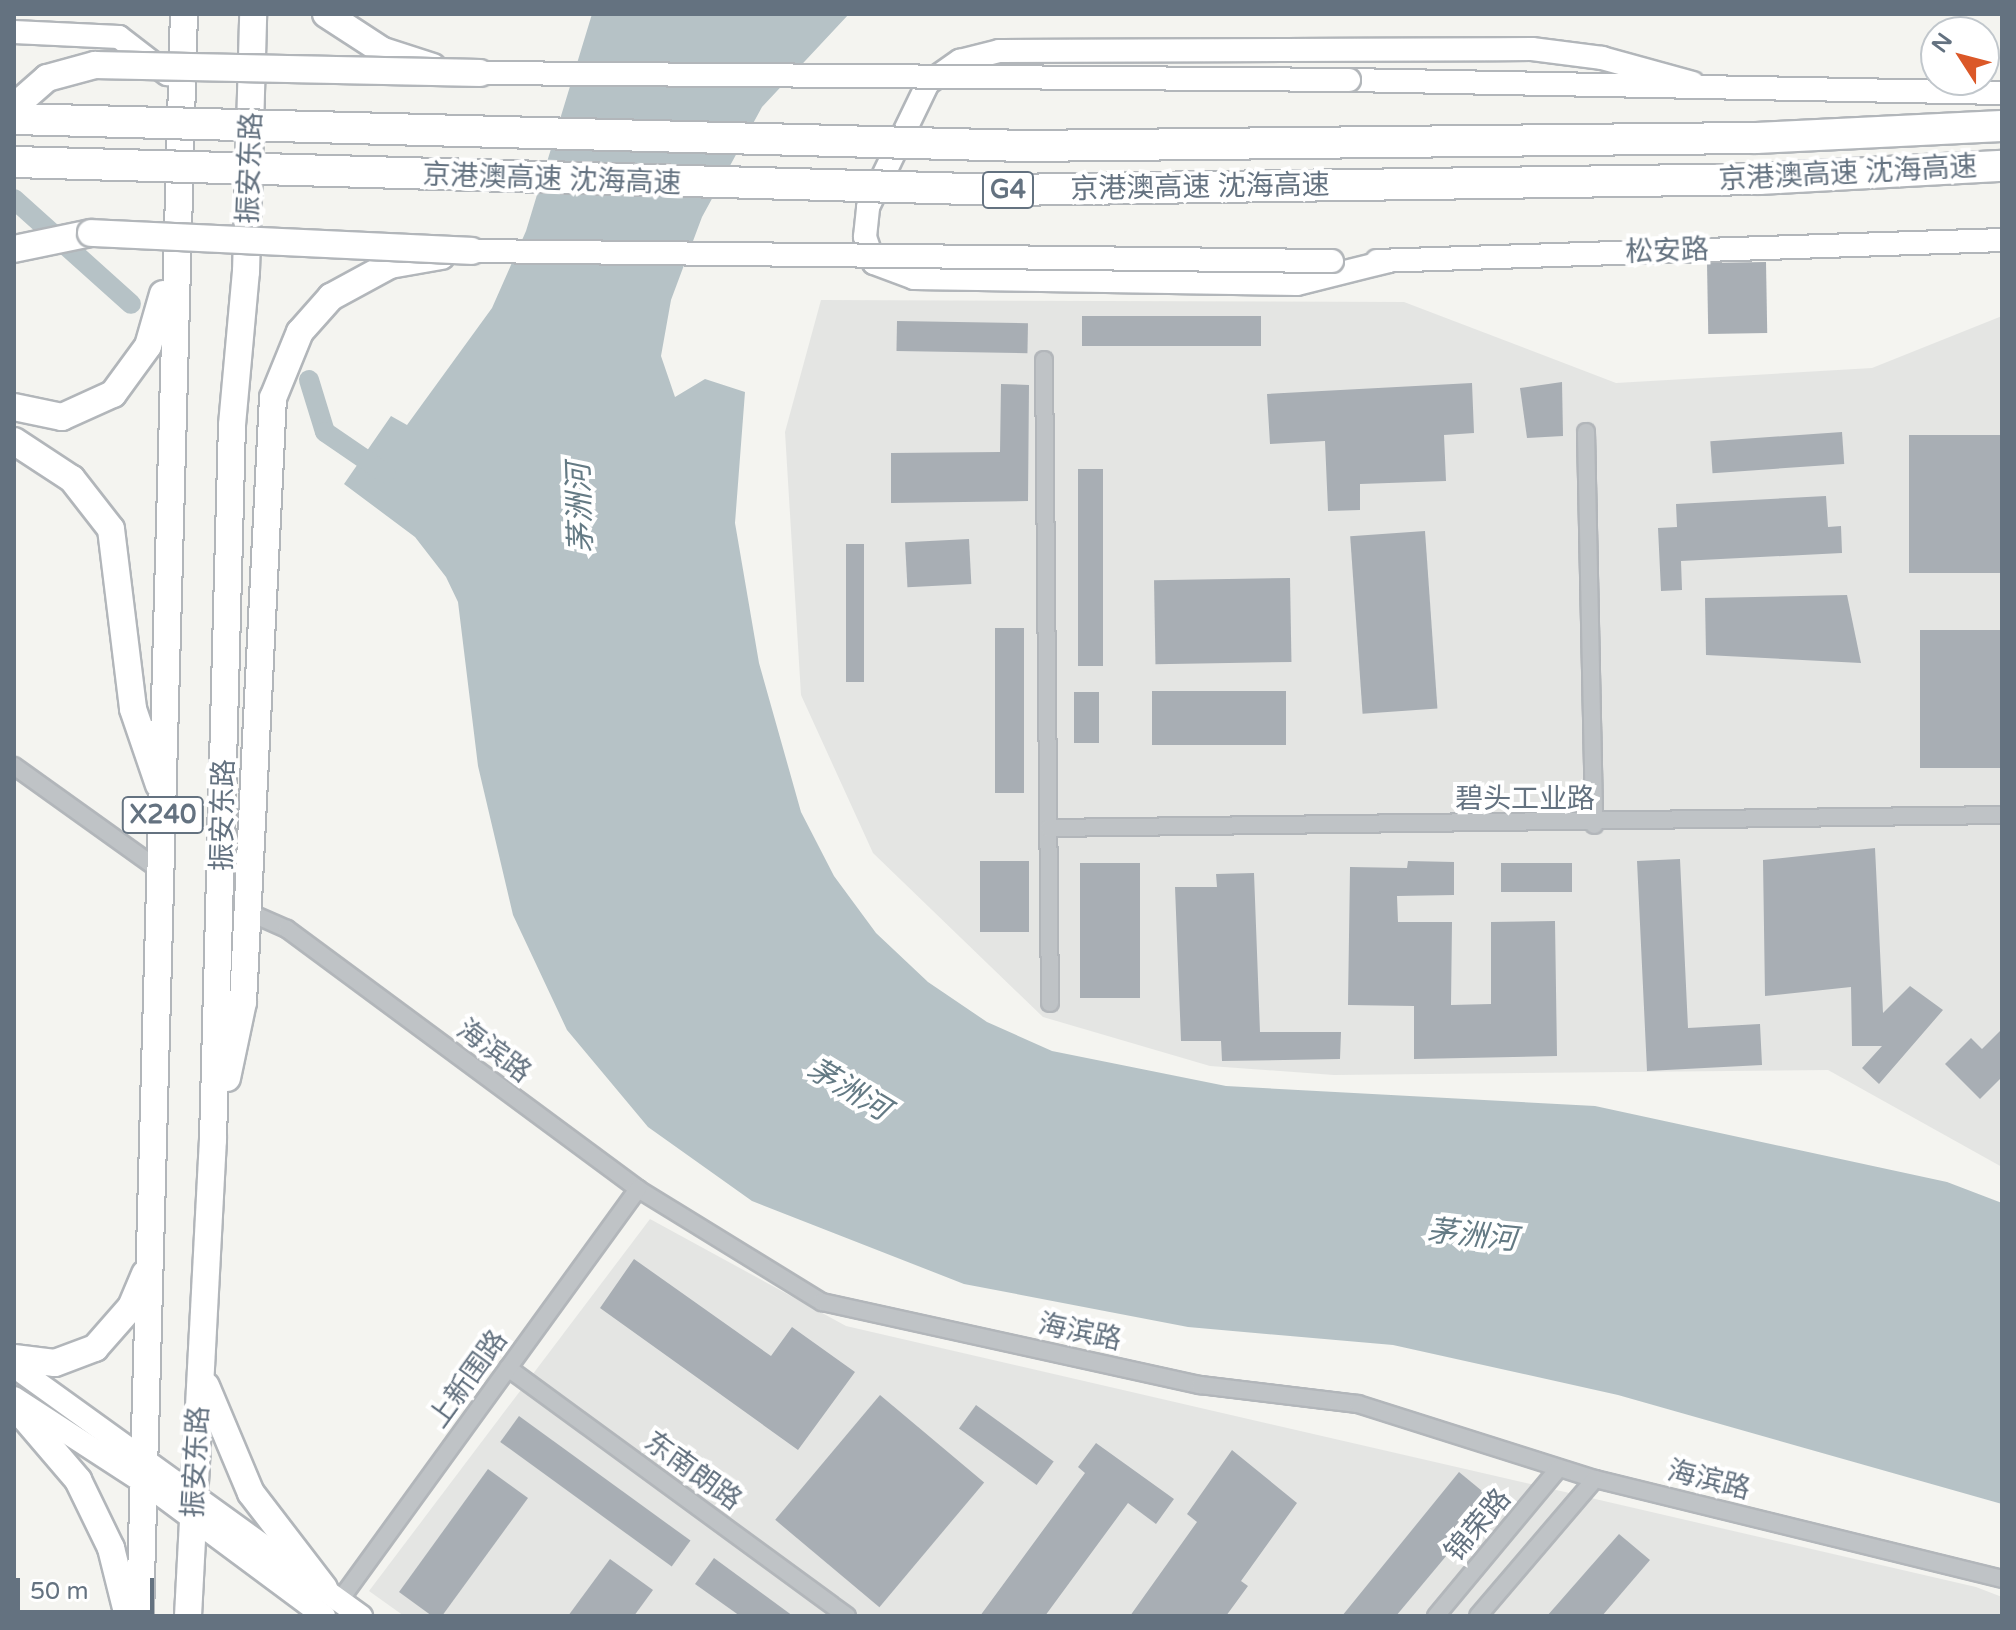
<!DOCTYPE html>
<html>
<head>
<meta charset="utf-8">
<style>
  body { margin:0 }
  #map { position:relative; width:2016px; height:1630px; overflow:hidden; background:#f4f4f0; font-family:"Varela Round","Noto Sans SC",sans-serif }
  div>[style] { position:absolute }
  .built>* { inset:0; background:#e4e5e3 }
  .water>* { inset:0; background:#b6c2c6 }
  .canal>* { height:20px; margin:-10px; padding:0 10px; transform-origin:10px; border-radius:10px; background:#b6c2c6 }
  .building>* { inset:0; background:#a8aeb4; transform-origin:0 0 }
  .roads { filter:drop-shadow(2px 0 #b2b6ba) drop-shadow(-2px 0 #b2b6ba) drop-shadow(0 2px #b2b6ba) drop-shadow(0 -2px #b2b6ba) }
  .street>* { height:16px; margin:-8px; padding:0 8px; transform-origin:8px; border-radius:8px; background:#bfc3c6 }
  .secondary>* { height:22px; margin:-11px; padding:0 11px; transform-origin:11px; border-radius:11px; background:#fff }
  .primary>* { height:26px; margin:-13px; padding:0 13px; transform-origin:13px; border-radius:13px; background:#fff }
  .bridges { filter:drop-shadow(2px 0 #b2b6ba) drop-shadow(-2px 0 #b2b6ba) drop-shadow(0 2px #b2b6ba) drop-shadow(0 -2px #b2b6ba) }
  .secondary-bridge>* { height:22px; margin:-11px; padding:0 11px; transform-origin:11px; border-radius:11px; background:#fff }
  .primary-bridge>* { height:26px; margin:-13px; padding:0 13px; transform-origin:13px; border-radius:13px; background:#fff }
  .highway-bridge>* { height:30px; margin:-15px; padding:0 15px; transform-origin:15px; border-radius:15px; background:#fff }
  span { translate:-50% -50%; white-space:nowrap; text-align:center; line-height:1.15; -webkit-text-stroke:8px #fff; paint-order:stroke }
  .shield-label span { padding:2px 6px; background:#fff; border:2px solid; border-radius:6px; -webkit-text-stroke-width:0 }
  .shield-label { font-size:26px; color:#647280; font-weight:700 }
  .street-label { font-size:28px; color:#647280 }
  .water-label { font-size:30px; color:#647a84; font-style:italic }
  .frame { position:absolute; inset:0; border:16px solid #647280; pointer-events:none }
  .north { position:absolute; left:1920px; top:16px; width:80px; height:80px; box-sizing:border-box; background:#fff; border:2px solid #c1c7cc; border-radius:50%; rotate:306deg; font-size:22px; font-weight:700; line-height:32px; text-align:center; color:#647280 }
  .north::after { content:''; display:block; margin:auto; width:28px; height:36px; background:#db5828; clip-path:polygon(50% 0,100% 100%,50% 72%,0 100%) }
  .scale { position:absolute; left:16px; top:1578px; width:138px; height:36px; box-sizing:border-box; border:4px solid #647280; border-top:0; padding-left:10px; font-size:24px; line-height:28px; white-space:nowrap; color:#647280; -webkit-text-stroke:6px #fff; paint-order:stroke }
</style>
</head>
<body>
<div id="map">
  <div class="built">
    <i style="clip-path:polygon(821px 300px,1404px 302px,1616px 383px,1872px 368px,2002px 316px,2002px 1167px,1828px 1070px,1334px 1075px,1210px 1066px,1043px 1017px,873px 853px,801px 695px,785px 432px)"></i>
    <i style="clip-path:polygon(650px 1219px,846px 1326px,1976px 1587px,2002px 1597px,2002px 1616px,404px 1616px,369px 1591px)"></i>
  </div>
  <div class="water">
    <i style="clip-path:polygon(592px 14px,849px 14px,762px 107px,702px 217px,671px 300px,661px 356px,675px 397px,705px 379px,745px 392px,735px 523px,759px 663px,801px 812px,834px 876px,876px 933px,928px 982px,987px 1022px,1052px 1051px,1226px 1086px,1595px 1106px,1947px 1182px,2002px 1203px,2002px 1504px,1618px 1395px,1393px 1345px,1188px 1327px,964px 1284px,752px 1201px,648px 1127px,567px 1030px,513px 915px,478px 766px,458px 602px,446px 577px,415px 537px,344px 484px,391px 416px,407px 425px,492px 308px,526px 231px)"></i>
  </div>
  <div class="canal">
    <i style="left:14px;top:199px;width:157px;rotate:41.9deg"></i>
    <i style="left:309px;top:380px;width:54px;rotate:72.9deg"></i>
    <i style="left:325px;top:432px;width:73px;rotate:34.3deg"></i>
  </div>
  <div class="building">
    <i style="left:1766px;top:262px;width:71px;height:59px;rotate:89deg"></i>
    <i style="left:1261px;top:316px;width:30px;height:179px;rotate:90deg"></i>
    <i style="left:897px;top:321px;width:131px;height:30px;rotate:1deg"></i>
    <i style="clip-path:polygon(1562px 382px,1563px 436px,1527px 438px,1520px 388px)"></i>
    <i style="clip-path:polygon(1472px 383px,1474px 433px,1444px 435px,1446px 481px,1360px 484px,1360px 510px,1328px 511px,1325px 441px,1270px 444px,1267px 394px)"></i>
    <i style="clip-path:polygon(1001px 384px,1029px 385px,1028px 501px,891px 503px,891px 453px,1000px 452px)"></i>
    <i style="left:1842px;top:432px;width:32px;height:132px;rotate:86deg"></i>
    <i style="left:2002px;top:435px;width:138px;height:93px;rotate:90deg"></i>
    <i style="left:1078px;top:469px;width:25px;height:197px"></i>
    <i style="clip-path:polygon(1826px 496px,1828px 527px,1841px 526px,1842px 553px,1681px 561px,1682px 590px,1661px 591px,1658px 528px,1677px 527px,1676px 504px)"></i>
    <i style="left:1425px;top:531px;width:178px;height:75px;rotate:86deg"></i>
    <i style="left:969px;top:539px;width:45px;height:64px;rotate:87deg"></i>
    <i style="left:846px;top:544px;width:18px;height:138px"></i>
    <i style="left:1290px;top:578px;width:84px;height:136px;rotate:89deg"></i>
    <i style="clip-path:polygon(1847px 595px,1861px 663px,1706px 655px,1705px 598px)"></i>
    <i style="left:995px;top:628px;width:29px;height:165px"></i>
    <i style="left:2002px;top:630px;width:138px;height:82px;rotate:90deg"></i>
    <i style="left:1286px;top:691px;width:54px;height:134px;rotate:90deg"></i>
    <i style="left:1074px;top:692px;width:25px;height:51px"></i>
    <i style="clip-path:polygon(1875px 848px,1883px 1013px,1910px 986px,1943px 1010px,1879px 1084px,1862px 1068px,1882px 1046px,1852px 1046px,1851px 987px,1765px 996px,1763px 860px)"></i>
    <i style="clip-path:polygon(1680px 859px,1688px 1028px,1760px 1024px,1762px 1065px,1647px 1071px,1637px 861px)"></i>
    <i style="left:980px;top:861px;width:49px;height:71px"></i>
    <i style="clip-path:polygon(1408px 861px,1454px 862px,1454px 895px,1397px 896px,1398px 922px,1452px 922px,1451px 1005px,1491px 1004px,1491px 922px,1555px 921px,1557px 1056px,1414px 1059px,1414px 1006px,1348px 1005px,1350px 867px,1407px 868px)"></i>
    <i style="left:1140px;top:863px;width:135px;height:60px;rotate:90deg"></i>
    <i style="left:1572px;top:863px;width:29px;height:71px;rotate:90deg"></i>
    <i style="clip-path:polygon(1254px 873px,1260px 1032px,1341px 1032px,1340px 1059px,1222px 1061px,1221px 1041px,1181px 1041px,1175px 887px,1217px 887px,1216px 874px)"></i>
    <i style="clip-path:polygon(2002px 1029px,2002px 1077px,1980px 1099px,1945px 1064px,1971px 1038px,1982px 1049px)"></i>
    <i style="clip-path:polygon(634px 1259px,771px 1356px,792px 1327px,855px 1372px,798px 1450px,600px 1308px)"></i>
    <i style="left:880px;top:1395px;width:136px;height:163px;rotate:40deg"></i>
    <i style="left:976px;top:1405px;width:96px;height:29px;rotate:36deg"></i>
    <i style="left:519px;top:1416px;width:212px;height:32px;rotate:36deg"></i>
    <i style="clip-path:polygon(1096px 1443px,1174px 1499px,1156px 1524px,1128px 1503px,1045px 1616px,980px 1616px,1085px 1473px,1078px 1467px)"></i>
    <i style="clip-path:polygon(1232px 1450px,1297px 1503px,1241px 1581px,1248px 1586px,1226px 1616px,1130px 1616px,1197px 1522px,1187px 1514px)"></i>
    <i style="clip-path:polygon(488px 1469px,528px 1498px,442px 1616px,432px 1616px,399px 1592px)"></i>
    <i style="clip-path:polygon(1459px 1472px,1493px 1500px,1396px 1616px,1342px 1616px)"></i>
    <i style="clip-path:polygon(1619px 1534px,1650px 1560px,1602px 1616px,1547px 1616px)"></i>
    <i style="clip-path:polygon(714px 1558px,793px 1616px,740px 1616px,695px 1584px)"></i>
    <i style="clip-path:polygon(610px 1559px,653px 1590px,634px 1616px,568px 1616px)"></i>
  </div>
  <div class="roads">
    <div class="street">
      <i style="left:1044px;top:360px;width:643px;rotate:89.47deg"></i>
      <i style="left:1586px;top:432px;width:393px;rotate:88.8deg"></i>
      <i style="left:14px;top:766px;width:182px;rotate:35.6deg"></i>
      <i style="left:1049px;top:828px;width:953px;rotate:-0.78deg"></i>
      <i style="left:246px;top:911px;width:45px;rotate:23.7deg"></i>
      <i style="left:287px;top:929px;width:437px;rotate:36.5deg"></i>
      <i style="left:638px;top:1189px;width:216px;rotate:31.6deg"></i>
      <i style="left:822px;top:1302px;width:387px;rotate:12.4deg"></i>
      <i style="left:1200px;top:1385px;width:159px;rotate:6.9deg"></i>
      <i style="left:1358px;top:1404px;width:249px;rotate:17.6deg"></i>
      <i style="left:1595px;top:1479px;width:419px;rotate:13.8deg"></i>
      <i style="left:508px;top:1368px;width:420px;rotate:36.2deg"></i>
      <i style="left:340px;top:1600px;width:508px;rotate:-54.06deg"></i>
      <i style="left:1436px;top:1616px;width:192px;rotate:-50.3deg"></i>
      <i style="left:1478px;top:1616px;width:180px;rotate:-49.5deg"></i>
    </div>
    <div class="secondary">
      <i style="left:14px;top:32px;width:105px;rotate:2.7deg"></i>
      <i style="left:119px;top:37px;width:61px;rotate:37.6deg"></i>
      <i style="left:1349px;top:80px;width:653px;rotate:1.14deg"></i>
      <i style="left:1377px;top:261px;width:625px;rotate:-1.92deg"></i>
      <i style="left:1389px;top:261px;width:95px;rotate:166deg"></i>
      <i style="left:1297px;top:284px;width:383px;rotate:-179.1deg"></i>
      <i style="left:914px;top:278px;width:43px;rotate:-159.4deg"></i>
      <i style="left:874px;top:263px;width:28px;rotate:-109deg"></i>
      <i style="left:865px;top:237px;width:30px;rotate:-84deg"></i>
      <i style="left:868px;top:207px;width:138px;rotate:-64.2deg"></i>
      <i style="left:928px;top:83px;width:39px;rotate:-35deg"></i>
      <i style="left:960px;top:61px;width:40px;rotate:-14.4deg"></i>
      <i style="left:999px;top:51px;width:533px;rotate:-0.21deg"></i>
      <i style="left:1532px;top:49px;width:71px;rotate:7.3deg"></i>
      <i style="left:1602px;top:58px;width:94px;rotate:15.4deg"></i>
      <i style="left:14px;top:1366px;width:428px;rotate:35.8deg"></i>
      <i style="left:14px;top:1398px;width:156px;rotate:33deg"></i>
      <i style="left:145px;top:1483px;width:223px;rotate:36.6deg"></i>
    </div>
    <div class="primary">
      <i style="left:326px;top:14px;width:68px;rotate:33deg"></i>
      <i style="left:383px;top:51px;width:52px;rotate:17.7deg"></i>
      <i style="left:14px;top:249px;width:79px;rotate:-11.7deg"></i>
      <i style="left:14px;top:407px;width:49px;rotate:11.8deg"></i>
      <i style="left:62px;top:417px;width:56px;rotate:-24.3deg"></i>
      <i style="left:113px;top:394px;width:59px;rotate:-53.9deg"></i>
      <i style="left:148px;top:346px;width:54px;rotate:-73.9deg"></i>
      <i style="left:14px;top:441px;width:69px;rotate:33.2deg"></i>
      <i style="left:72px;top:479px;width:63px;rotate:52deg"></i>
      <i style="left:111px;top:529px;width:181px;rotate:83deg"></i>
      <i style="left:133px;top:709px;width:80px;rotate:71.1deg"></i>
      <i style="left:227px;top:1078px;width:78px;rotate:-78.1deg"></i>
      <i style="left:243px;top:1002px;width:605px;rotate:-87.16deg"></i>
      <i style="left:273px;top:398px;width:71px;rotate:-67.8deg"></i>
      <i style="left:300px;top:332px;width:47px;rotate:-48.5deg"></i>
      <i style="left:331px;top:297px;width:67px;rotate:-28.5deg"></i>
      <i style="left:390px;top:265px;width:52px;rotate:-10deg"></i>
      <i style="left:14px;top:1358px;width:41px;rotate:7deg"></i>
      <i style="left:55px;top:1363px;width:43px;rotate:-20.6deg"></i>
      <i style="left:95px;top:1348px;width:55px;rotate:-48.7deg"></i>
      <i style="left:131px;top:1307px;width:36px;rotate:-67deg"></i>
      <i style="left:206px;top:1386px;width:116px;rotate:67.2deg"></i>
      <i style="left:251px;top:1493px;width:120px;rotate:52.5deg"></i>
      <i style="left:14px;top:1405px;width:99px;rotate:49.5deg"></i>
      <i style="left:78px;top:1480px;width:76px;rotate:64.1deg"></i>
      <i style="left:111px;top:1548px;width:70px;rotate:76deg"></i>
      <i style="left:140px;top:1616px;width:1603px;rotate:-88.43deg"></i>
      <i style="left:188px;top:1616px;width:477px;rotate:-87deg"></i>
      <i style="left:213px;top:1140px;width:715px;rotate:-88.48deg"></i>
      <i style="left:232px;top:425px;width:154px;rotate:-84.8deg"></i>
      <i style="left:246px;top:272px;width:258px;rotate:-88.4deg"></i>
    </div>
  </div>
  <div class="bridges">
    <div class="secondary-bridge">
      <i style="left:480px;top:73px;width:869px;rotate:0.46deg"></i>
      <i style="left:472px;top:251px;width:860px;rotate:0.67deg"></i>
    </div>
    <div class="primary-bridge">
      <i style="left:14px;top:107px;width:44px;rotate:-41.3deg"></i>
      <i style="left:47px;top:78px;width:50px;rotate:-15.2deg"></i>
      <i style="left:95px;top:65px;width:385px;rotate:1.2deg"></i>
      <i style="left:91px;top:233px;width:381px;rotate:2.7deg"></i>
    </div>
    <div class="highway-bridge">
      <i style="left:14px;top:119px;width:1009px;rotate:1.53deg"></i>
      <i style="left:1023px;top:146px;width:733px;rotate:-0.63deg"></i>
      <i style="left:1756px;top:138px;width:246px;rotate:-2.8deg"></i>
      <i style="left:14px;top:162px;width:991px;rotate:1.62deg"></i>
      <i style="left:1005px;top:190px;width:755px;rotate:-0.83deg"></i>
      <i style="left:1760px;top:179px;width:242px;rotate:-3.1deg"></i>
    </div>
  </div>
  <div class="shield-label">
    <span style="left:1008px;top:190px">G4</span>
    <span style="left:163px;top:815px">X240</span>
  </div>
  <div class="street-label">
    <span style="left:250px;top:168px;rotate:-88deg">振安东路</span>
    <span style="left:1848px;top:173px;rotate:-3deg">京港澳高速 沈海高速</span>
    <span style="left:552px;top:179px;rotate:2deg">京港澳高速 沈海高速</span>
    <span style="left:1200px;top:187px;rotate:-1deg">京港澳高速 沈海高速</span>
    <span style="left:1667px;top:251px;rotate:-2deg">松安路</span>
    <span style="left:1525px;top:799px">碧头工业路</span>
    <span style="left:223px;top:815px;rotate:-89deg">振安东路</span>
    <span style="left:494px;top:1051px;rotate:37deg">海滨路</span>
    <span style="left:1080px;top:1332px;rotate:12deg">海滨路</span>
    <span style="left:468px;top:1379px;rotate:-54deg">上新围路</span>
    <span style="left:196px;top:1462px;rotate:-87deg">振安东路</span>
    <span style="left:693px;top:1471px;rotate:36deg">东南朗路</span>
    <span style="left:1709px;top:1480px;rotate:14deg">海滨路</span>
    <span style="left:1478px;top:1525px;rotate:-50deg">锦荣路</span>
  </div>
  <div class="water-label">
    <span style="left:581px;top:508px;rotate:-92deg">茅洲河</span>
    <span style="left:848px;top:1090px;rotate:31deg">茅洲河</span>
    <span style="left:1472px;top:1236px;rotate:6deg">茅洲河</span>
  </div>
  <div class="frame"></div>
  <div class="north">N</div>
  <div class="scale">50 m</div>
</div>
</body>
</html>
